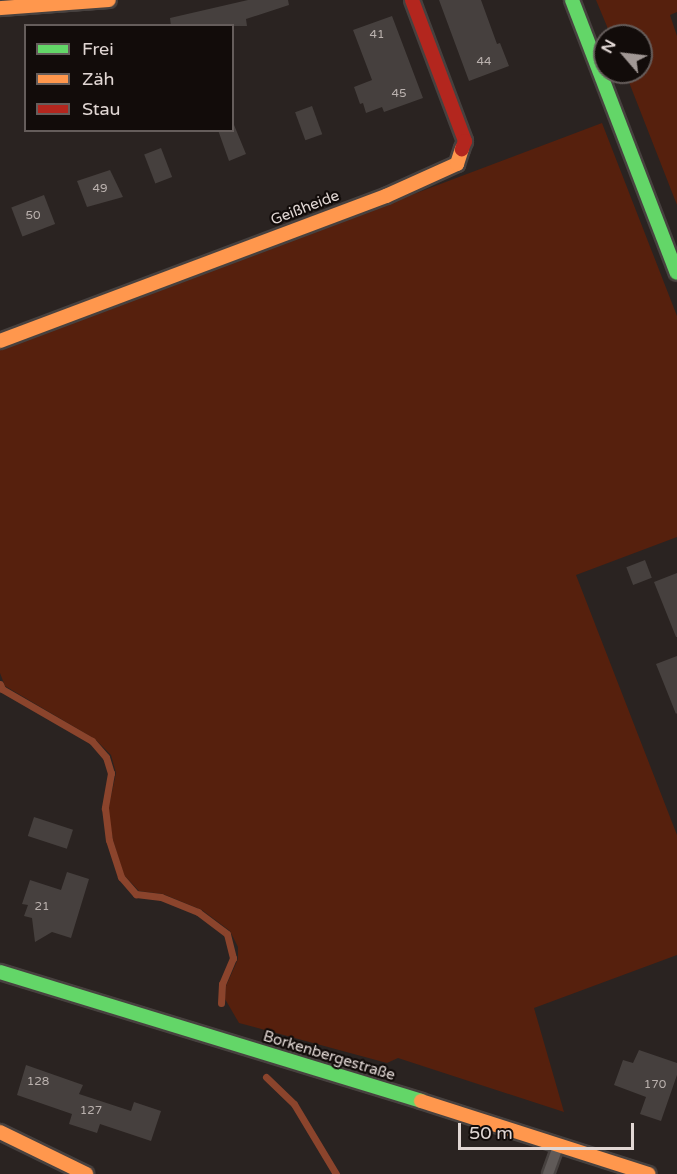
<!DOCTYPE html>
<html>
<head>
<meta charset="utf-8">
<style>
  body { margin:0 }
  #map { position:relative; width:677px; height:1174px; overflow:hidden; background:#2a2321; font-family:"Varela Round",sans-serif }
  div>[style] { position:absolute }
  .green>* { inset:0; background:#56200d }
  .stream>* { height:7px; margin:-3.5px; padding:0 3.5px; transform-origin:3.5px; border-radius:3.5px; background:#8b442c }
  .building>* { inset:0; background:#46403e; transform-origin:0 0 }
  .roads { filter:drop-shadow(2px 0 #47413f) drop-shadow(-2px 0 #47413f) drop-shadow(0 2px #47413f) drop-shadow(0 -2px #47413f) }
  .lane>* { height:10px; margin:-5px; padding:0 5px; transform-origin:5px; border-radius:5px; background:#605a58 }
  .fast>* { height:14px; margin:-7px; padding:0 7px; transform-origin:7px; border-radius:7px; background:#63d668 }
  .slow>* { height:14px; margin:-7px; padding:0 7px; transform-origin:7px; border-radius:7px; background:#ff974d }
  .jam>* { height:14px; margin:-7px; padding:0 7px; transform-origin:7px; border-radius:7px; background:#b3261e }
  span { translate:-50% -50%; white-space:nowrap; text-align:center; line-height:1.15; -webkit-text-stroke:4.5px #120c0a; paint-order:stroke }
  .number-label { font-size:12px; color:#bab1ae }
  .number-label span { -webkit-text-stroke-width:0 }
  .street-label { font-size:15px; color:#e1d7d4 }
  .legend { position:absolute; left:24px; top:24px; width:210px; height:108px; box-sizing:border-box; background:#120c0a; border:2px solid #655d5b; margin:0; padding:8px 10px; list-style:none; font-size:18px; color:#e1d7d4 }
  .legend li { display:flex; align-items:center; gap:12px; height:30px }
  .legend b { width:30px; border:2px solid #655d5b }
  .north { position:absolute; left:593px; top:24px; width:60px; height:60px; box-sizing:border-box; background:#120c0a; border:2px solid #655d5b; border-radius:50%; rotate:298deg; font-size:16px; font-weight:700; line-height:24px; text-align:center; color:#e1d7d4 }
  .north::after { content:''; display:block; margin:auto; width:21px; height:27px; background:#a19895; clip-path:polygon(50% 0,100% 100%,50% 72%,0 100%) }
  .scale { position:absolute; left:458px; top:1123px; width:176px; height:27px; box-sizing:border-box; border:3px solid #e1d7d4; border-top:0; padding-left:8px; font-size:18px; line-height:21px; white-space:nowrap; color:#e1d7d4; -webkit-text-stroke:4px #120c0a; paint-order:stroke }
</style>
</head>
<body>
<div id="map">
  <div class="green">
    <i style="clip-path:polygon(596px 0,677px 0,677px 12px,670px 15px,677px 36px,677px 205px,625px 72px,641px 72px,641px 36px,611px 36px)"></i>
    <i style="clip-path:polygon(602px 123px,677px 316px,677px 537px,576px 575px,677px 835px,677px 955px,534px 1008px,564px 1112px,398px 1058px,387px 1063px,239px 1023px,225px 999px,226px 986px,238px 959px,238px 947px,230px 931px,202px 910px,163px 894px,139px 891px,124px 875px,113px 840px,108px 811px,116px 773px,111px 755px,95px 739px,5px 686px,0 673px,0 350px)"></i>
  </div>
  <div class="stream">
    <i style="left:0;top:684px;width:5px;rotate:68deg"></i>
    <i style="left:2px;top:689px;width:104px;rotate:30deg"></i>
    <i style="left:92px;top:741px;width:21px;rotate:49deg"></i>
    <i style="left:106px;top:757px;width:17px;rotate:73deg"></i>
    <i style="left:111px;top:773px;width:36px;rotate:100deg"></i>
    <i style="left:105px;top:808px;width:32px;rotate:83deg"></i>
    <i style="left:109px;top:840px;width:39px;rotate:72deg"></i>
    <i style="left:121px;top:877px;width:23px;rotate:49deg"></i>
    <i style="left:136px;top:894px;width:25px;rotate:7deg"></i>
    <i style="left:161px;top:897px;width:40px;rotate:22deg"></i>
    <i style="left:198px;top:912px;width:36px;rotate:37deg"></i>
    <i style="left:227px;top:934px;width:25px;rotate:76deg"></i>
    <i style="left:233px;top:958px;width:28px;rotate:113deg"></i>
    <i style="left:222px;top:984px;width:19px;rotate:93deg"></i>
    <i style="left:266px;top:1077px;width:39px;rotate:44deg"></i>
    <i style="left:294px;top:1104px;width:82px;rotate:59deg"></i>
  </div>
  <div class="building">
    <i style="clip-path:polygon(248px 0,288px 0,289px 5px,246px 19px,247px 26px,171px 26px,170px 18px)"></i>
    <i style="clip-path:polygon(439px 0,481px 0,497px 44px,500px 43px,509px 66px,469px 81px)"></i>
    <i style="clip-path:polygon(392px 16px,423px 98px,384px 112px,382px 107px,366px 113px,363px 103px,360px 104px,354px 87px,372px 80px,353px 30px)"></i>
    <i style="left:312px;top:106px;width:30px;height:18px;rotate:70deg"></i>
    <i style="clip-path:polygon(232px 120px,246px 154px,229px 161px,218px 130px,232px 130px)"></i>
    <i style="left:161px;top:148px;width:31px;height:18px;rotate:69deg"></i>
    <i style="clip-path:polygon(110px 170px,123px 197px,87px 207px,77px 181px)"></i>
    <i style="left:44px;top:195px;width:31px;height:35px;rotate:69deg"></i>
    <i style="left:645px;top:560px;width:19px;height:20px;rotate:69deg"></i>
    <i style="clip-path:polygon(677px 573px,677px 637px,676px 637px,654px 582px)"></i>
    <i style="clip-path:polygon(677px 656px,677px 713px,676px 714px,656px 664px)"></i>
    <i style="left:34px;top:817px;width:41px;height:20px;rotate:18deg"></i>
    <i style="clip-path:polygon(67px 872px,89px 879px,71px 938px,52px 932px,35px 942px,32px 918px,24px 916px,28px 905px,22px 904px,30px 880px,61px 890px)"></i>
    <i style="clip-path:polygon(639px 1050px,677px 1063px,677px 1075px,661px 1121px,640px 1114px,646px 1097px,614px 1085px,623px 1060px,633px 1063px)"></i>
    <i style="clip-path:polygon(26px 1065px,83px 1085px,79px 1094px,131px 1111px,134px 1102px,161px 1111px,151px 1141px,100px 1124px,97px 1133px,69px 1124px,72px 1114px,17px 1095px)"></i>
  </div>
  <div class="roads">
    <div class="lane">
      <i style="left:548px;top:1174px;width:29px;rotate:-70deg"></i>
    </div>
    <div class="fast">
      <i style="left:572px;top:0;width:292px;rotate:69deg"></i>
      <i style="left:0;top:972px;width:440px;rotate:17deg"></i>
    </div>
    <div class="slow">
      <i style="left:0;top:8px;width:109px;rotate:-4.2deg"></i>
      <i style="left:0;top:341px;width:412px;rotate:-20.6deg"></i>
      <i style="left:386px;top:196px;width:78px;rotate:-24.3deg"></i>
      <i style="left:457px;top:164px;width:16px;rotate:-72deg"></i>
      <i style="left:421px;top:1101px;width:239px;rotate:17.8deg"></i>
      <i style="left:0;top:1132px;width:96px;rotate:26deg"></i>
    </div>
    <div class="jam">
      <i style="left:412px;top:0;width:151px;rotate:69.4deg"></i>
      <i style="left:465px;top:141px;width:9px;rotate:111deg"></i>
    </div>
  </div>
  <div class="number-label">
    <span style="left:377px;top:35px">41</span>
    <span style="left:484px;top:62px">44</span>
    <span style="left:399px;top:94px">45</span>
    <span style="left:100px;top:189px">49</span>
    <span style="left:33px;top:216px">50</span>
    <span style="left:42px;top:907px">21</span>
    <span style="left:38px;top:1082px">128</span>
    <span style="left:655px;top:1085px">170</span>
    <span style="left:91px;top:1111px">127</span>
  </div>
  <div class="street-label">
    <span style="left:305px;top:208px;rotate:-21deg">Geißheide</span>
    <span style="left:329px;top:1056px;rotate:17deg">Borkenbergestraße</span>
  </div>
  <ul class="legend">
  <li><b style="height:8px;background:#63d668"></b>Frei</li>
  <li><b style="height:8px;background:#ff974d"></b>Zäh</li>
  <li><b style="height:8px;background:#b3261e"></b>Stau</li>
  </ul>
  <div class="north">N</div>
  <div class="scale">50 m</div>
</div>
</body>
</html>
